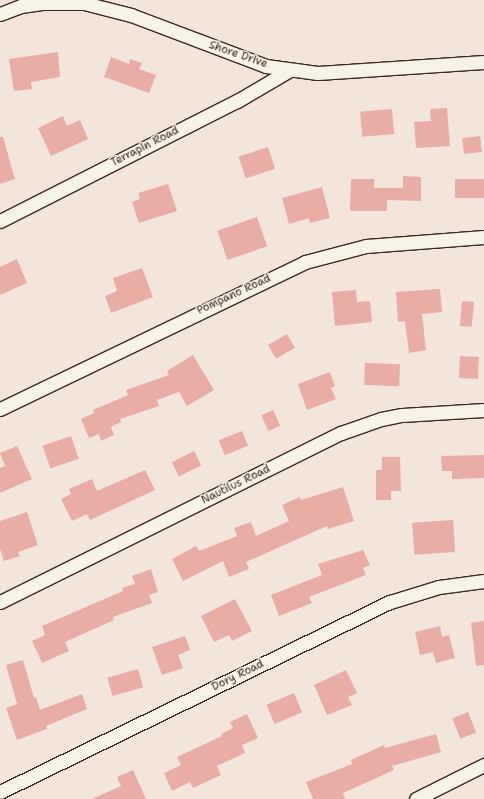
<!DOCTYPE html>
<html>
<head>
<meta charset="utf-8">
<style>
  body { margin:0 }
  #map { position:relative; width:484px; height:799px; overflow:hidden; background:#f4e5db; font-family:"Shantell Sans",sans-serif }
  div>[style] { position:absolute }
  .building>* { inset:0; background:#e8ada5; transform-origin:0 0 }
  .roads { filter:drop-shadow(1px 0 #3b2a1e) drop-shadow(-1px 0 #3b2a1e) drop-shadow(0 1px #3b2a1e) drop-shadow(0 -1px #3b2a1e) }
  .minor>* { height:13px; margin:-6.5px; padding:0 6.5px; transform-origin:6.5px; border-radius:6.5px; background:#f7f3e8 }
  span { translate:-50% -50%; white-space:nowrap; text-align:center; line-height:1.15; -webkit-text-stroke:3px #f7f3e8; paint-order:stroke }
  .street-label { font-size:11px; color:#3b2a1e }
</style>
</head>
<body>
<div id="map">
  <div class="building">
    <i style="clip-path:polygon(58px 52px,60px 77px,31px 82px,32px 89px,14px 91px,9px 59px)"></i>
    <i style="clip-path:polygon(111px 57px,129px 64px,130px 59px,142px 63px,139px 69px,156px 75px,149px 93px,104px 77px)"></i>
    <i style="clip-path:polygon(447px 108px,450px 146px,416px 148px,414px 122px,431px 121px,430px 109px)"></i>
    <i style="left:392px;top:109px;width:25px;height:32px;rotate:85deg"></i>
    <i style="clip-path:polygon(63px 116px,67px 126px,80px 120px,88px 139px,51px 156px,38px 128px)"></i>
    <i style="left:480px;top:136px;width:16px;height:18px;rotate:83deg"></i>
    <i style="clip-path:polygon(0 137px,3px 137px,15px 179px,0 184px)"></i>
    <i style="left:268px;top:147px;width:23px;height:31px;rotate:72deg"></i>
    <i style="clip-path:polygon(403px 176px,421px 177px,421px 201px,387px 200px,387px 211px,350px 211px,351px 179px,374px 179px,374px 188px,403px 188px)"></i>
    <i style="left:484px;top:179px;width:19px;height:29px;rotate:90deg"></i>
    <i style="clip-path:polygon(168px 184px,177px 211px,139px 223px,132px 202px,140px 199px,138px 193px)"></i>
    <i style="clip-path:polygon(322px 187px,330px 218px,310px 223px,309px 218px,289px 224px,282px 198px)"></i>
    <i style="left:257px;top:217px;width:31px;height:42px;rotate:71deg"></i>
    <i style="clip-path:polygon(17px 259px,27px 283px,0 295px,0 267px)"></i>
    <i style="clip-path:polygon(142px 268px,153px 297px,111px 313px,105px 296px,117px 291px,113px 278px)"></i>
    <i style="clip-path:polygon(440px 289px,442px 312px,422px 314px,426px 350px,409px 353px,405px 321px,398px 322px,396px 292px)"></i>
    <i style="clip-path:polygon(356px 290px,357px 302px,370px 301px,372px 322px,335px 326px,332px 292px)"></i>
    <i style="left:462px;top:301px;width:12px;height:25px;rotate:5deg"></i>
    <i style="left:287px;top:334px;width:16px;height:22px;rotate:60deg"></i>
    <i style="clip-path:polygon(193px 355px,214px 390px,187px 406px,179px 392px,157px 400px,159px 406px,120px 419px,121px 422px,111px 427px,114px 435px,101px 441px,99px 434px,89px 438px,81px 419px,94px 413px,93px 410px,128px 395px,126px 390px,169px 375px,167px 371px)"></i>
    <i style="left:460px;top:356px;width:19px;height:22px;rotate:3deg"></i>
    <i style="left:365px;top:363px;width:35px;height:22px;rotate:2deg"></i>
    <i style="clip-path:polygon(330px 372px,335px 386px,331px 388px,336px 399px,307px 410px,298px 384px)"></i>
    <i style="left:273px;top:410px;width:17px;height:13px;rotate:65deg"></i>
    <i style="left:242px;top:431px;width:16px;height:25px;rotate:68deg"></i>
    <i style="left:71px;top:436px;width:24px;height:30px;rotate:71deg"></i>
    <i style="clip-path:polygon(17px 446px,32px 479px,0 493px,0 468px,5px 466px,0 453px)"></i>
    <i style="left:194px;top:451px;width:16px;height:25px;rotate:63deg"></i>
    <i style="clip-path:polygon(484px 455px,484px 478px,452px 479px,452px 471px,442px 471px,441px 456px)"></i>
    <i style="clip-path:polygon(382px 457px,400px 457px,401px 491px,391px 491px,391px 500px,376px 500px,376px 470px,382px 470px)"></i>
    <i style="clip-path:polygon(145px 470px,155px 490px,90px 520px,87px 514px,72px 521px,61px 499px,71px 494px,69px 489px,92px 479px,97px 491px)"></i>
    <i style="clip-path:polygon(343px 487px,354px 521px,328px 529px,327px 526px,246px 562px,249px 569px,229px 577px,223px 561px,183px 581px,172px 559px,196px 546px,199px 551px,237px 536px,234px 528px,251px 522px,256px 536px,289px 521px,282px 505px,300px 497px,301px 500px)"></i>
    <i style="clip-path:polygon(27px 512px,38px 545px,18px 552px,20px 556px,4px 561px,0 549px,0 521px)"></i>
    <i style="left:453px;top:520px;width:32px;height:41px;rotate:86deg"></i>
    <i style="clip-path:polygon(363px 550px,370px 565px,363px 568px,366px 575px,309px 597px,312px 603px,279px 616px,271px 595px,322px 575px,318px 564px)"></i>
    <i style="clip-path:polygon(151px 569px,158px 592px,149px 595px,152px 603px,113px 617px,114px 620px,65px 642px,69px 651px,42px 663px,32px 641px,45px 635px,42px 626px,123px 591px,122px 588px,135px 584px,132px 576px)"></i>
    <i style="clip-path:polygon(235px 599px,252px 631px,232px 641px,229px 635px,214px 642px,201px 616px)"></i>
    <i style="clip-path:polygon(484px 621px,484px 665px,476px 666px,471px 623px)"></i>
    <i style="clip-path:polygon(440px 626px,442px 637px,449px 635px,455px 658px,436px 663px,433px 652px,420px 655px,415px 632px)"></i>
    <i style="clip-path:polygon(185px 636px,190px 650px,178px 655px,183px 668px,162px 675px,152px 647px)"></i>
    <i style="clip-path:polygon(23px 660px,34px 698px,36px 697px,40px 710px,82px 694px,87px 709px,46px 726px,47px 729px,17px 740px,6px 708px,17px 704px,6px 665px)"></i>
    <i style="left:138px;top:669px;width:19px;height:32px;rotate:74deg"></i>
    <i style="clip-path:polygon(346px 670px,357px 693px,348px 697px,352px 705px,327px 715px,314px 685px)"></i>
    <i style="left:294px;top:693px;width:21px;height:30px;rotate:67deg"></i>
    <i style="left:468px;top:712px;width:22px;height:17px;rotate:68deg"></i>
    <i style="clip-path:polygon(247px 714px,258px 738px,242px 745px,245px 753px,217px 766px,221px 775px,193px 788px,190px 782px,172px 791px,164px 773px,181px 765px,177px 757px,222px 736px,221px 734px,233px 728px,230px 722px)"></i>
    <i style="clip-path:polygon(436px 734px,441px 752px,392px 766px,394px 770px,343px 793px,345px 799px,313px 799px,306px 782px,352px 764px,351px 760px,384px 745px,385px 748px)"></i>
    <i style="clip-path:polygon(133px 770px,146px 799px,92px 799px,121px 786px,117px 777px)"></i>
  </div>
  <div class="roads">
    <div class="minor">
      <i style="left:0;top:14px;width:22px;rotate:-21deg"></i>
      <i style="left:21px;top:6px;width:21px;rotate:-8deg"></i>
      <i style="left:42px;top:3px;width:42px"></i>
      <i style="left:84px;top:3px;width:49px;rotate:14.3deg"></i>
      <i style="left:131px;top:15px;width:144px;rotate:20.7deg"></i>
      <i style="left:266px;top:66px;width:52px;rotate:7.7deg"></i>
      <i style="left:318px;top:73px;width:166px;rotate:-3.8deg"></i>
      <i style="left:0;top:221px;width:266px;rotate:-26.9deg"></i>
      <i style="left:237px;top:101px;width:61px;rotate:-30.3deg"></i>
      <i style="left:0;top:409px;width:339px;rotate:-25.7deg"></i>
      <i style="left:305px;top:262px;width:63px;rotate:-14.7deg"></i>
      <i style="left:366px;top:246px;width:118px;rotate:-4.4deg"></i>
      <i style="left:0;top:602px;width:381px;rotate:-26.4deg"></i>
      <i style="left:341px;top:433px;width:42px;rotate:-19.3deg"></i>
      <i style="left:381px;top:419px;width:21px;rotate:-11deg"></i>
      <i style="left:402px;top:415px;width:82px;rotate:-3.5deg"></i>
      <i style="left:0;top:792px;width:434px;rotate:-26deg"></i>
      <i style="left:390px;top:602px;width:51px;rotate:-17deg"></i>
      <i style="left:439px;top:587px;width:45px;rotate:-7.6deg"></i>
      <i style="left:416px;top:799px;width:76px;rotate:-26.6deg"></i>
    </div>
  </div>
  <div class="street-label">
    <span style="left:238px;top:55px;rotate:19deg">Shore Drive</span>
    <span style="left:145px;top:147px;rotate:-27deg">Terrapin Road</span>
    <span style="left:234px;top:295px;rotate:-25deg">Pompano Road</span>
    <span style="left:236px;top:485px;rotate:-26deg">Nautilus Road</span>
    <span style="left:238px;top:676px;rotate:-26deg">Dory Road</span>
  </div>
</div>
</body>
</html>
